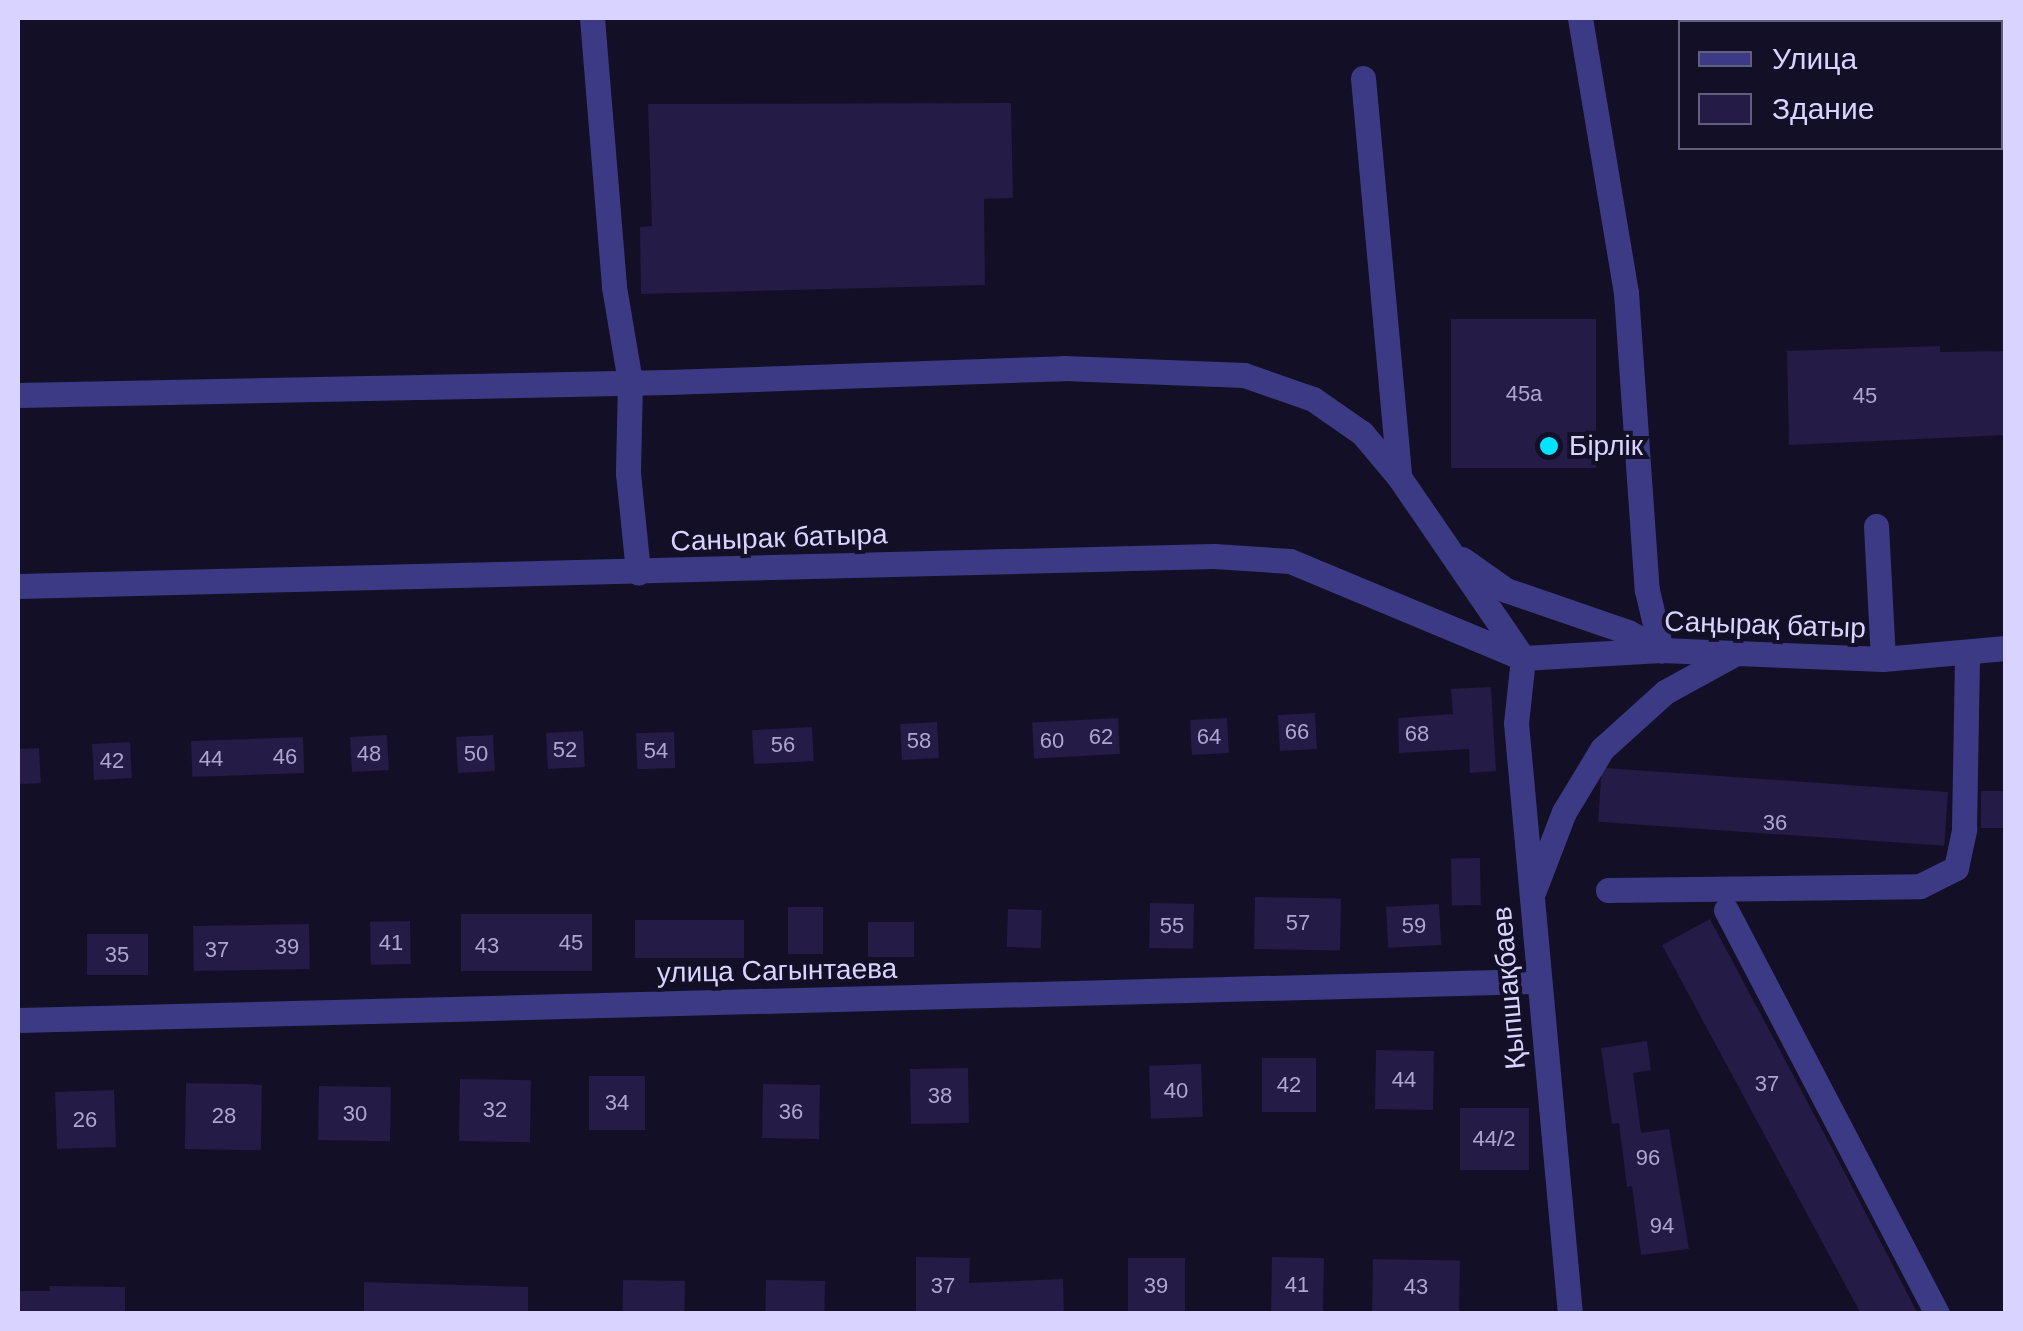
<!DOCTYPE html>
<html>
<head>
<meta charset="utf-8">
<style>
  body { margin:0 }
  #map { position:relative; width:2023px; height:1331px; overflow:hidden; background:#130f26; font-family:Helvetica,sans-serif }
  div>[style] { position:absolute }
  .building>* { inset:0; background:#241b47; transform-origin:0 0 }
  .minor>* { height:25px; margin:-12.5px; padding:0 12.5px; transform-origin:12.5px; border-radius:12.5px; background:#3d3a85 }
  .dots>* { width:28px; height:28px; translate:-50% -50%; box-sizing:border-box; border:5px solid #130f26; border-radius:50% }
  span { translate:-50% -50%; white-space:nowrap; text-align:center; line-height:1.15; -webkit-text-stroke:8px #130f26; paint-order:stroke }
  .number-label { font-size:22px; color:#aca6d1 }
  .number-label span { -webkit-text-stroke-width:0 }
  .poi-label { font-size:28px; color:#d9d4ff }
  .left { translate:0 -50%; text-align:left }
  .street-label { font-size:28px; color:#d9d4ff }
  .frame { position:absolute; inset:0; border:20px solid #d9d4ff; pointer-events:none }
  .legend { position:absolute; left:1678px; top:20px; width:325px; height:130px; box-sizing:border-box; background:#130f26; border:2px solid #625e7d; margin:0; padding:12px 18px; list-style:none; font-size:30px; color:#d9d4ff }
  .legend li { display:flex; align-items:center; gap:20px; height:50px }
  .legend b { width:50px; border:2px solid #625e7d }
</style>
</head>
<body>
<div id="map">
  <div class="building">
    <i style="clip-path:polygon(1011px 103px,1013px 198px,984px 199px,985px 285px,641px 294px,640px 227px,652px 226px,648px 104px)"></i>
    <i style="left:1596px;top:319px;width:149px;height:145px;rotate:90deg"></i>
    <i style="clip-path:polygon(1940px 346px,1940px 352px,2006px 351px,2006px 435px,1789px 445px,1787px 351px)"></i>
    <i style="clip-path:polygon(1491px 687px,1496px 771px,1470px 773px,1469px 749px,1399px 753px,1398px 718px,1453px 714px,1451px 689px)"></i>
    <i style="left:1315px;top:713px;width:36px;height:37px;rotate:87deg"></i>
    <i style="left:1118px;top:718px;width:36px;height:86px;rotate:87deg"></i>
    <i style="left:1227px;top:718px;width:35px;height:37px;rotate:87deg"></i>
    <i style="left:937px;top:722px;width:36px;height:37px;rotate:87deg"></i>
    <i style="left:812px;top:727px;width:34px;height:60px;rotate:87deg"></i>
    <i style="left:583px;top:731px;width:36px;height:37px;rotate:87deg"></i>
    <i style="left:674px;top:732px;width:36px;height:38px;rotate:88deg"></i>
    <i style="left:387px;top:735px;width:35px;height:37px;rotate:87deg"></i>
    <i style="left:493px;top:735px;width:36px;height:37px;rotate:87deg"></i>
    <i style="left:303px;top:737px;width:36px;height:112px;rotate:88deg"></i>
    <i style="left:130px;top:742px;width:36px;height:38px;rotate:87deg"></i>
    <i style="left:39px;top:748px;width:35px;height:21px;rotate:87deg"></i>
    <i style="left:1981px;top:791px;width:25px;height:37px"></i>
    <i style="left:1948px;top:792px;width:54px;height:347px;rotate:94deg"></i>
    <i style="left:1480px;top:858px;width:47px;height:29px;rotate:89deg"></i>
    <i style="left:1255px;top:897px;width:86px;height:52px;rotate:1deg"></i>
    <i style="left:1150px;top:903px;width:44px;height:45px;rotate:1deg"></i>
    <i style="left:1439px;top:904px;width:41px;height:53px;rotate:87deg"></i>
    <i style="left:788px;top:907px;width:35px;height:47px"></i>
    <i style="left:1008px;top:909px;width:34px;height:38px;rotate:2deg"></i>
    <i style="left:592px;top:914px;width:57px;height:131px;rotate:90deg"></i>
    <i style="clip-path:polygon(1710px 919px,1833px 1150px,1918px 1314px,1861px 1314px,1662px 945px)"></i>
    <i style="left:635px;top:920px;width:109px;height:38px"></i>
    <i style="left:410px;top:921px;width:43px;height:40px;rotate:89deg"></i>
    <i style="left:868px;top:922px;width:46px;height:35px"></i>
    <i style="left:309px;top:924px;width:45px;height:116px;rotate:89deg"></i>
    <i style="left:87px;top:934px;width:61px;height:41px"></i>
    <i style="clip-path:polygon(1647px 1041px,1651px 1070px,1633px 1073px,1641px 1133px,1669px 1129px,1689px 1249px,1641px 1255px,1632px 1186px,1627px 1187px,1619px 1123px,1612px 1124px,1601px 1048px)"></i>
    <i style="left:1376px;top:1050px;width:58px;height:59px;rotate:1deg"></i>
    <i style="left:1316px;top:1058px;width:54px;height:54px;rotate:90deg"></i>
    <i style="left:1201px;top:1064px;width:53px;height:52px;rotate:88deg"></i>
    <i style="left:968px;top:1068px;width:55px;height:58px;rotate:89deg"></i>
    <i style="left:589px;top:1076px;width:56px;height:54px"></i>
    <i style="left:460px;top:1079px;width:71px;height:62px;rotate:1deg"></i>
    <i style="left:186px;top:1083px;width:76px;height:66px;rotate:1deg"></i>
    <i style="left:763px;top:1084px;width:57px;height:54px;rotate:1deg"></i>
    <i style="left:319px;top:1086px;width:72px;height:54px;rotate:1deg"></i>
    <i style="left:114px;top:1090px;width:57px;height:59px;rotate:88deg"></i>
    <i style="left:1460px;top:1108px;width:69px;height:62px"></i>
    <i style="clip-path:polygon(916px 1257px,970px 1258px,969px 1283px,1063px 1279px,1064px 1314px,916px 1314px)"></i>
    <i style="left:1272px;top:1257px;width:52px;height:55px;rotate:1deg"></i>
    <i style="left:1128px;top:1258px;width:57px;height:56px"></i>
    <i style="left:1373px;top:1259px;width:87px;height:55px;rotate:1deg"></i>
    <i style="left:623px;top:1280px;width:62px;height:34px;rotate:1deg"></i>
    <i style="left:766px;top:1280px;width:59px;height:34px;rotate:1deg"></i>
    <i style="clip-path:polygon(364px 1282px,528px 1287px,528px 1314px,364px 1314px)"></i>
    <i style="clip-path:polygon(50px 1286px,125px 1287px,125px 1314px,18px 1314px,18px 1291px,50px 1291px)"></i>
  </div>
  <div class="minor">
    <i style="left:592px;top:18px;width:270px;rotate:85.3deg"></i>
    <i style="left:614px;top:287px;width:96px;rotate:80.4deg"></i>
    <i style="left:630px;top:382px;width:91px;rotate:91.3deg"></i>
    <i style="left:628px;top:473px;width:100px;rotate:84.2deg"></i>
    <i style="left:1580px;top:18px;width:279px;rotate:80.5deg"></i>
    <i style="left:1626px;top:293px;width:298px;rotate:86deg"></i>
    <i style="left:1647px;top:590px;width:62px;rotate:76.9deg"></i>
    <i style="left:1363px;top:78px;width:401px;rotate:84.8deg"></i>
    <i style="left:18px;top:395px;width:650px;rotate:-1.15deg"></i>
    <i style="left:668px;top:382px;width:396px;rotate:-2deg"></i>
    <i style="left:1064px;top:368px;width:180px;rotate:2.2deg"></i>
    <i style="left:1244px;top:375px;width:73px;rotate:19.2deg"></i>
    <i style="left:1313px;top:399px;width:60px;rotate:34.8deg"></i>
    <i style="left:1362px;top:433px;width:57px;rotate:49.9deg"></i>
    <i style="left:1399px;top:477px;width:219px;rotate:55.6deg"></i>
    <i style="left:1876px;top:526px;width:133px;rotate:87deg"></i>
    <i style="left:1462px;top:559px;width:54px;rotate:35.2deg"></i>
    <i style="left:1506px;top:590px;width:129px;rotate:19deg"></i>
    <i style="left:1628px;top:632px;width:38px;rotate:29deg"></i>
    <i style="left:18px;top:586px;width:1196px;rotate:-1.44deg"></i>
    <i style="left:1214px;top:556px;width:76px;rotate:3.8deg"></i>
    <i style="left:1290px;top:561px;width:252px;rotate:22.6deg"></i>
    <i style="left:1523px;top:658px;width:138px;rotate:-3.3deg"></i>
    <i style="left:1661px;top:650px;width:222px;rotate:2.3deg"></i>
    <i style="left:1883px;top:659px;width:123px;rotate:-5.1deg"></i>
    <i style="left:1523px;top:658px;width:65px;rotate:96.1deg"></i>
    <i style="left:1516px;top:723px;width:593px;rotate:84.78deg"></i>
    <i style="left:1534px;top:890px;width:84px;rotate:-69deg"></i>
    <i style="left:1564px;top:812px;width:74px;rotate:-58.9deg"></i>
    <i style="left:1602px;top:749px;width:85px;rotate:-42.1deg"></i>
    <i style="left:1665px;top:692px;width:79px;rotate:-28.8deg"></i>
    <i style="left:1608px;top:890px;width:312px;rotate:-0.7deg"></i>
    <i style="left:1920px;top:886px;width:40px;rotate:-26.6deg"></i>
    <i style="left:1956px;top:868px;width:40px;rotate:-78deg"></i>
    <i style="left:1964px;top:829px;width:176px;rotate:-89deg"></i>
    <i style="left:1726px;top:910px;width:456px;rotate:62.4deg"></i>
    <i style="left:18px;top:1020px;width:1521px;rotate:-1.47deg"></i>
  </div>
  <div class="dots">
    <i style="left:1549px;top:446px;background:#00e5ff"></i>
  </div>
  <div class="number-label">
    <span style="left:1524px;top:394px">45а</span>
    <span style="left:1865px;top:396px">45</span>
    <span style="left:1297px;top:732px">66</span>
    <span style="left:1417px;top:734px">68</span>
    <span style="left:1101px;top:737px">62</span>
    <span style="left:1209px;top:737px">64</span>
    <span style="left:919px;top:741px">58</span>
    <span style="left:1052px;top:741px">60</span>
    <span style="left:783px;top:745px">56</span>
    <span style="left:565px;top:750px">52</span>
    <span style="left:656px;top:751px">54</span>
    <span style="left:369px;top:754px">48</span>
    <span style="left:476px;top:754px">50</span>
    <span style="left:285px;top:757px">46</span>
    <span style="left:211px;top:759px">44</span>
    <span style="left:112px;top:761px">42</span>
    <span style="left:1775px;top:823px">36</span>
    <span style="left:1298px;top:923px">57</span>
    <span style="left:1172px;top:926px">55</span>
    <span style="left:1414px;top:926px">59</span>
    <span style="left:391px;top:943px">41</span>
    <span style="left:571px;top:943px">45</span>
    <span style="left:487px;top:946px">43</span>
    <span style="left:287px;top:947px">39</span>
    <span style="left:217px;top:950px">37</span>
    <span style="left:117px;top:955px">35</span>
    <span style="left:1404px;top:1080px">44</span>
    <span style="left:1767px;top:1084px">37</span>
    <span style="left:1289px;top:1085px">42</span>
    <span style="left:1176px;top:1091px">40</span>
    <span style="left:940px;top:1096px">38</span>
    <span style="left:617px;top:1103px">34</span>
    <span style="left:495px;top:1110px">32</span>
    <span style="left:791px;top:1112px">36</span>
    <span style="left:355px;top:1114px">30</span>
    <span style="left:224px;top:1116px">28</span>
    <span style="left:85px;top:1120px">26</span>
    <span style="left:1494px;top:1139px">44/2</span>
    <span style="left:1648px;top:1158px">96</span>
    <span style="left:1662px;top:1226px">94</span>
    <span style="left:1297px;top:1285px">41</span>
    <span style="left:943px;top:1286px">37</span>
    <span style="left:1156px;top:1286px">39</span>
    <span style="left:1416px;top:1287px">43</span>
  </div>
  <div class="poi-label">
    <span class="left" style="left:1569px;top:446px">Бірлік</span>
  </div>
  <div class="street-label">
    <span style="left:779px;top:538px;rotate:-2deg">Санырак батыра</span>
    <span style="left:1765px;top:625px;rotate:2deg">Саңырақ батыр</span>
    <span style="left:777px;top:971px;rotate:-1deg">улица Сагынтаева</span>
    <span style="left:1509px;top:988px;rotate:-95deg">Қыпшақбаев</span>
  </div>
  <div class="frame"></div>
  <ul class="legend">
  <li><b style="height:12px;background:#3d3a85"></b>Улица</li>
  <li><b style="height:28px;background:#241b47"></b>Здание</li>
  </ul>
</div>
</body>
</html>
